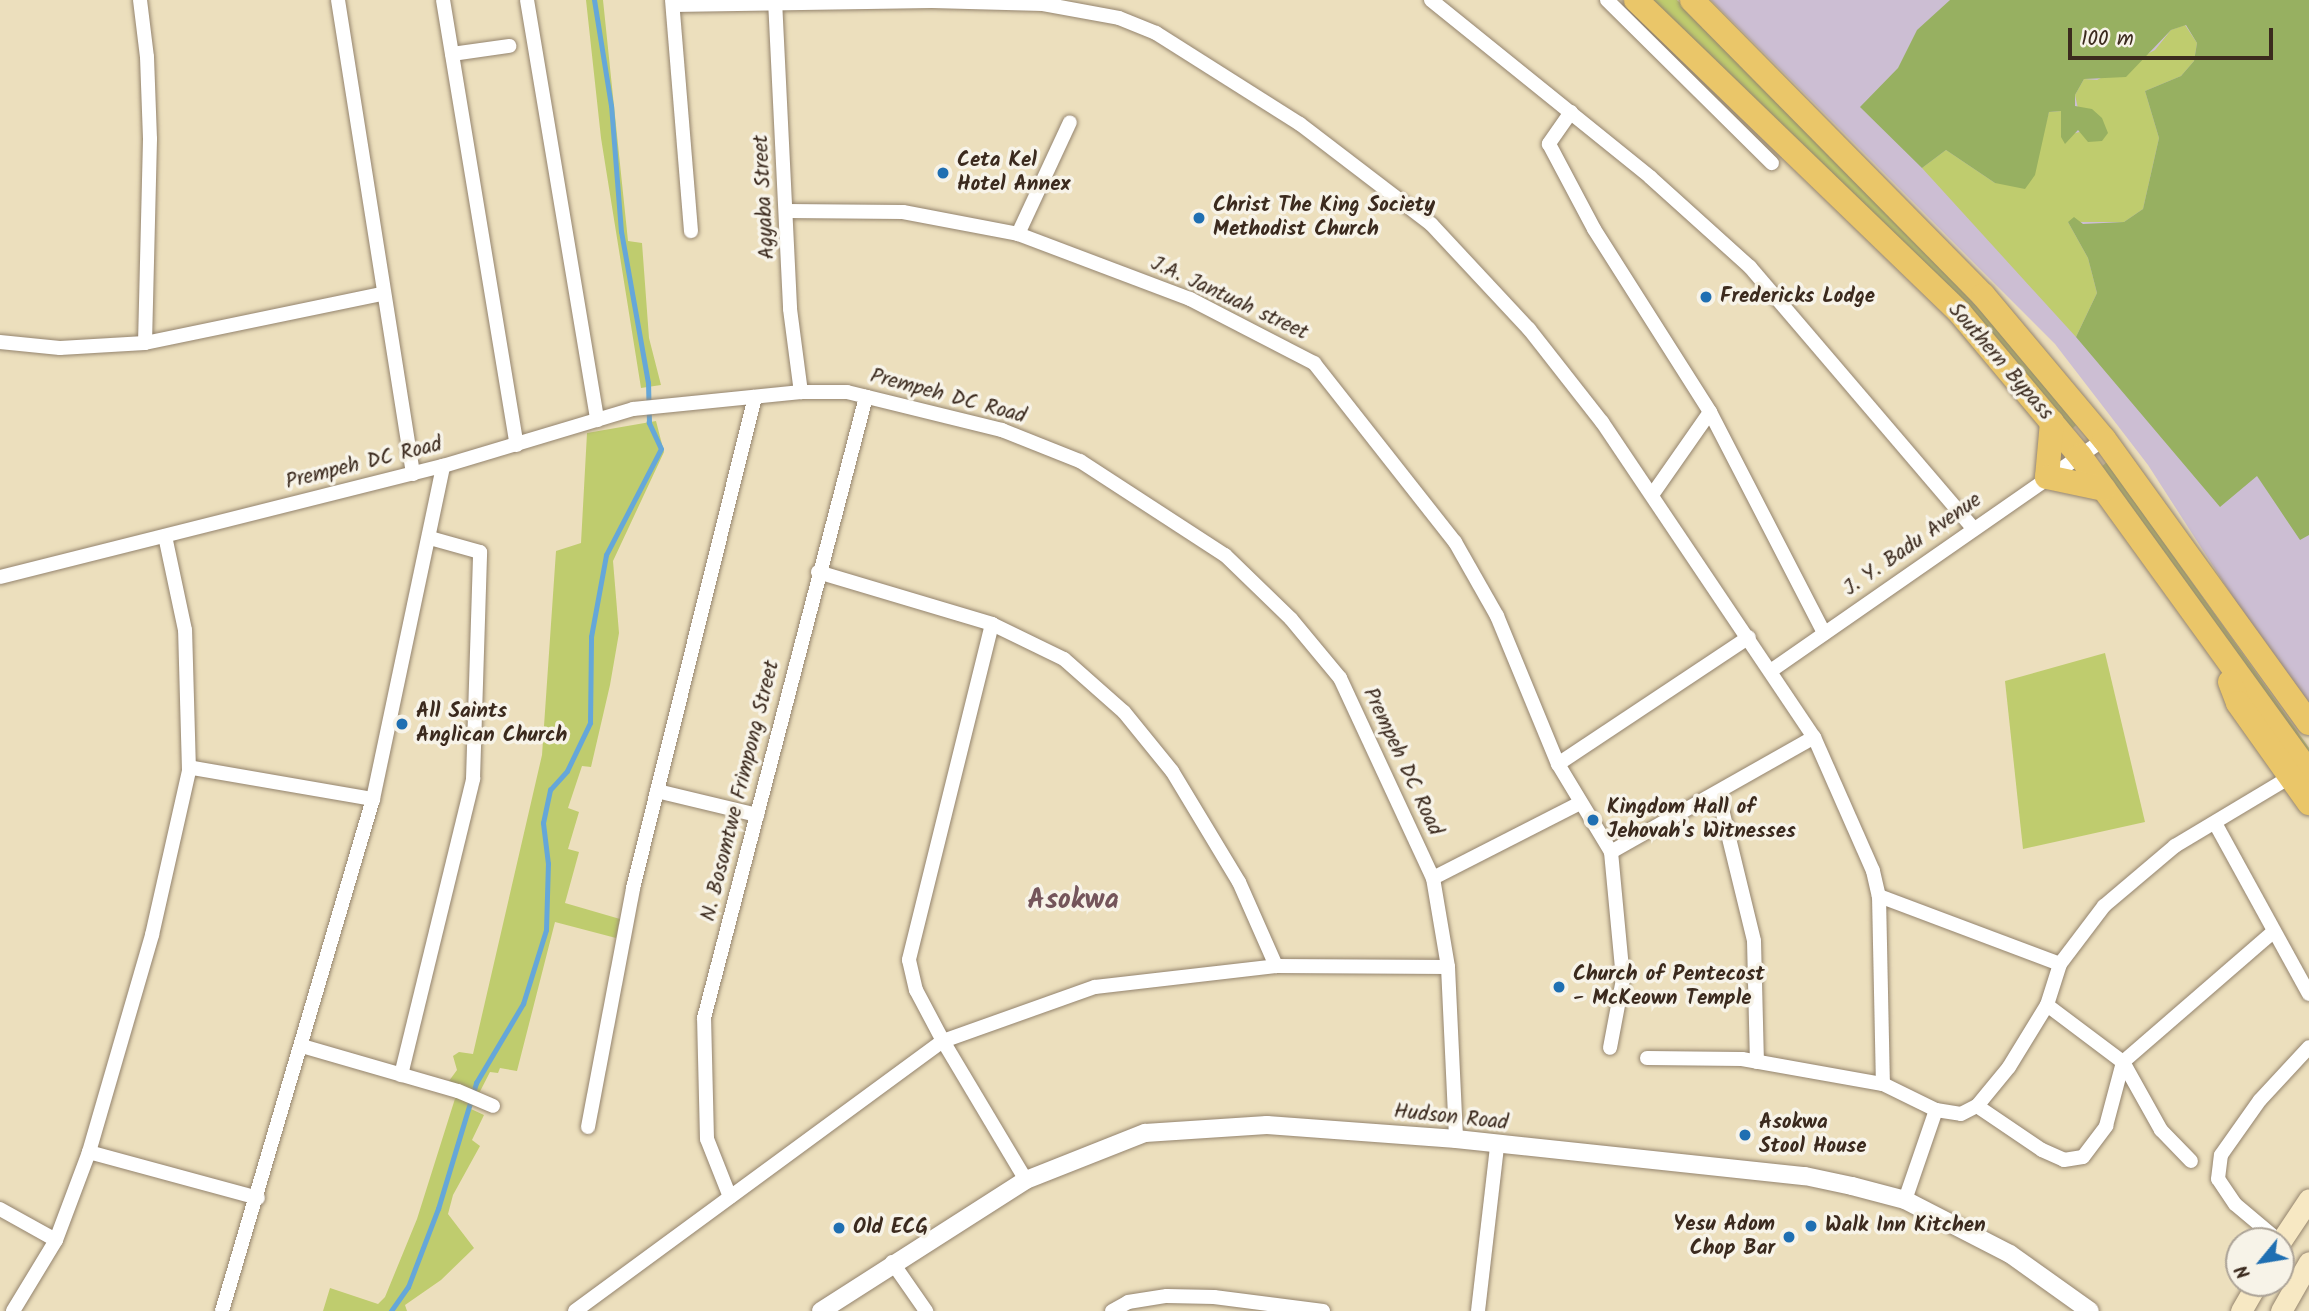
<!DOCTYPE html>
<style>
body{margin:0}
#map{position:relative;width:2309px;height:1311px;overflow:hidden;background:#ecdfbd;font-family:Kalam,sans-serif}
div>[style]{position:absolute}
[style*='--x']{left:calc(var(--x)*1px);top:calc(var(--y)*1px);width:calc(var(--w)*1px);rotate:calc(var(--a)*1deg)}
.industrial>*{inset:0;background:#ccbed3}
.green>*{inset:0;background:#bfcc6e}
.forest>*{inset:0;background:#97b061}
.stream>*{height:4.5px;margin:-2.25px;padding:0 2.25px;transform-origin:2.25px;border-radius:2.25px;background:#65a7d9}
.roads{filter:drop-shadow(0 0 2px #94846e) drop-shadow(0 0 2px #94846e)}
.minor>*{height:14px;margin:-7px;padding:0 7px;transform-origin:7px;border-radius:7px;background:#fff}
.tertiary>*{height:18px;margin:-9px;padding:0 9px;transform-origin:9px;border-radius:9px;background:#fff}
.secondary>*{height:21px;margin:-10.5px;padding:0 10.5px;transform-origin:10.5px;border-radius:10.5px;background:#f7e8c3}
.trunk>*{height:24px;margin:-12px;padding:0 12px;transform-origin:12px;border-radius:12px;background:#eac669}
.dots>*{width:19px;height:19px;translate:-50% -50%;box-sizing:border-box;border:4px solid #f7f3e8;border-radius:50%}
span{translate:-50% -50%;white-space:nowrap;text-align:center;line-height:1.15;-webkit-text-stroke:7px #f7f3e8;paint-order:stroke}
.poi-label{font-size:21px;color:#3b2a1e;font-weight:700}
.left{translate:0 -50%;text-align:left}
.right{translate:-100% -50%;text-align:right}
.street-label{font-size:21px;color:#3b2a1e}
.district-label{font-size:28px;color:#74555b;font-weight:700}
.north{position:absolute;left:2225px;top:1227px;width:70px;height:70px;box-sizing:border-box;background:#f7f3e8;border:2px solid #aca397;border-radius:50%;rotate:240deg;font-size:19px;font-weight:700;line-height:28px;text-align:center;color:#3b2a1e}
.north::after{content:'';display:block;margin:auto;width:24px;height:32px;background:#1f6fb2;clip-path:polygon(50% 0,100% 100%,50% 72%,0 100%)}
.scale{position:absolute;left:2068px;top:28px;width:205px;height:32px;box-sizing:border-box;border:4px solid #3b2a1e;border-top:0;padding-left:9px;font-size:21px;line-height:24px;white-space:nowrap;color:#3b2a1e;-webkit-text-stroke:5px #f7f3e8;paint-order:stroke}
</style>
<div id="map">
<div class="industrial">
<div style="clip-path:polygon(1711px 0,2309px 0,2309px 715px,2148px 465px,2055px 344px)"></div>
</div>
<div class="green">
<div style="clip-path:polygon(586px 0,603px 0,628px 241px,642px 243px,649px 338px,661px 385px,641px 388px,601px 138px)"></div>
<div style="clip-path:polygon(1643px 0,1677px 0,1712px 33px,1889px 212px,2012px 345px,2076px 425px,2069px 432px)"></div>
<div style="clip-path:polygon(2185px 25px,2197px 43px,2194px 61px,2181px 76px,2145px 91px,2159px 138px,2143px 209px,2124px 222px,2068px 222px,2088px 258px,2097px 293px,2076px 337px,1922px 168px,1946px 150px,1995px 183px,2044px 130px,2049px 112px,2061px 111px,2061px 137px,2083px 131px,2075px 95px,2084px 79px,2097px 80px,2155px 50px,2171px 30px)"></div>
<div style="clip-path:polygon(656px 421px,664px 452px,613px 561px,619px 633px,610px 685px,591px 767px,582px 766px,568px 808px,579px 812px,568px 849px,579px 852px,565px 903px,620px 919px,616px 938px,555px 922px,517px 1071px,500px 1068px,498px 1073px,490px 1072px,471px 1109px,484px 1115px,472px 1140px,480px 1146px,453px 1195px,448px 1214px,474px 1248px,441px 1280px,405px 1305px,407px 1311px,323px 1311px,330px 1288px,378px 1304px,385px 1297px,417px 1219px,459px 1086px,449px 1081px,457px 1070px,453px 1056px,459px 1052px,473px 1054px,542px 755px,556px 551px,581px 543px,587px 433px)"></div>
<div style="clip-path:polygon(2107px 462px,2309px 748px,2309px 753px,2100px 468px)"></div>
<div style="clip-path:polygon(2105px 653px,2145px 822px,2023px 849px,2005px 681px)"></div>
</div>
<div class="forest">
<div style="clip-path:polygon(1950px 0,2309px 0,2309px 535px,2300px 540px,2257px 476px,2220px 507px,2076px 337px,2097px 293px,2088px 258px,2068px 222px,2074px 217px,2083px 224px,2124px 222px,2143px 209px,2159px 138px,2145px 91px,2181px 76px,2194px 61px,2197px 43px,2186px 25px,2171px 30px,2126px 77px,2084px 79px,2075px 95px,2075px 106px,2092px 109px,2102px 118px,2108px 133px,2102px 141px,2088px 142px,2078px 130px,2065px 144px,2061px 137px,2061px 111px,2049px 112px,2035px 175px,2025px 189px,1995px 183px,1946px 150px,1922px 168px,1860px 107px,1898px 68px,1917px 30px)"></div>
</div>
<div class="stream">
<div style="--x:391;--y:1311;--w:29;--a:-55"></div>
<div style="--x:408;--y:1287;--w:84;--a:-69"></div>
<div style="--x:438;--y:1209;--w:132;--a:-73.2"></div>
<div style="--x:476;--y:1083;--w:92;--a:-59.3"></div>
<div style="--x:523;--y:1004;--w:77;--a:-72.7"></div>
<div style="--x:546;--y:930;--w:66;--a:-88.3"></div>
<div style="--x:548;--y:864;--w:41;--a:-97"></div>
<div style="--x:543;--y:823;--w:34;--a:-78"></div>
<div style="--x:550;--y:790;--w:25;--a:-48"></div>
<div style="--x:567;--y:771;--w:53;--a:-64.4"></div>
<div style="--x:590;--y:723;--w:86;--a:-89.3"></div>
<div style="--x:591;--y:637;--w:83;--a:-79.6"></div>
<div style="--x:606;--y:555;--w:119;--a:-62.6"></div>
<div style="--x:661;--y:449;--w:29;--a:-115"></div>
<div style="--x:649;--y:423;--w:40;--a:-91.4"></div>
<div style="--x:648;--y:383;--w:153;--a:-100.1"></div>
<div style="--x:621;--y:232;--w:126;--a:-94.5"></div>
<div style="--x:611;--y:106;--w:107;--a:-99.1"></div>
</div>
<div class="roads">
<div class="minor">
<div style="--x:140;--y:0;--w:57;--a:83"></div>
<div style="--x:147;--y:57;--w:82;--a:87.9"></div>
<div style="--x:150;--y:139;--w:204;--a:91.4"></div>
<div style="--x:338;--y:0;--w:480;--a:81"></div>
<div style="--x:443;--y:0;--w:451;--a:80.6"></div>
<div style="--x:527;--y:0;--w:426;--a:80.5"></div>
<div style="--x:672;--y:0;--w:232;--a:85.3"></div>
<div style="--x:775;--y:0;--w:309;--a:87.2"></div>
<div style="--x:790;--y:309;--w:84;--a:82.5"></div>
<div style="--x:1431;--y:0;--w:282;--a:38.9"></div>
<div style="--x:1650;--y:177;--w:135;--a:42"></div>
<div style="--x:1750;--y:267;--w:343;--a:49.5"></div>
<div style="--x:1607;--y:0;--w:232;--a:44.7"></div>
<div style="--x:673;--y:5;--w:259;--a:-0.9"></div>
<div style="--x:932;--y:1;--w:111;--a:1.5"></div>
<div style="--x:1043;--y:4;--w:77;--a:10.4"></div>
<div style="--x:1119;--y:18;--w:40;--a:22"></div>
<div style="--x:1156;--y:33;--w:170;--a:32.3"></div>
<div style="--x:1300;--y:124;--w:165;--a:37.4"></div>
<div style="--x:1431;--y:224;--w:144;--a:47"></div>
<div style="--x:1529;--y:329;--w:118;--a:51.9"></div>
<div style="--x:1602;--y:422;--w:380;--a:56.1"></div>
<div style="--x:1814;--y:737;--w:146;--a:66.2"></div>
<div style="--x:1873;--y:871;--w:26;--a:77"></div>
<div style="--x:1879;--y:896;--w:188;--a:88.8"></div>
<div style="--x:452;--y:54;--w:58;--a:-8"></div>
<div style="--x:1571;--y:112;--w:39;--a:125"></div>
<div style="--x:1549;--y:144;--w:96;--a:62.1"></div>
<div style="--x:1594;--y:229;--w:217;--a:57.6"></div>
<div style="--x:1710;--y:412;--w:101;--a:124.9"></div>
<div style="--x:787;--y:211;--w:116;--a:0.5"></div>
<div style="--x:903;--y:212;--w:117;--a:10.8"></div>
<div style="--x:1018;--y:234;--w:184;--a:20.7"></div>
<div style="--x:1190;--y:299;--w:140;--a:27.3"></div>
<div style="--x:1314;--y:363;--w:228;--a:51.8"></div>
<div style="--x:1455;--y:542;--w:85;--a:60.4"></div>
<div style="--x:1497;--y:616;--w:160;--a:67.6"></div>
<div style="--x:1558;--y:764;--w:103;--a:58.9"></div>
<div style="--x:1611;--y:852;--w:128;--a:84.6"></div>
<div style="--x:1623;--y:979;--w:70;--a:100.7"></div>
<div style="--x:1018;--y:234;--w:123;--a:-65.1"></div>
<div style="--x:0;--y:342;--w:60;--a:5.7"></div>
<div style="--x:60;--y:348;--w:85;--a:-3.4"></div>
<div style="--x:145;--y:343;--w:242;--a:-11.7"></div>
<div style="--x:1710;--y:412;--w:249;--a:62.7"></div>
<div style="--x:818;--y:572;--w:182;--a:16.6"></div>
<div style="--x:992;--y:624;--w:80;--a:25.9"></div>
<div style="--x:1064;--y:659;--w:80;--a:41.5"></div>
<div style="--x:1124;--y:712;--w:76;--a:50.9"></div>
<div style="--x:1172;--y:771;--w:130;--a:58.9"></div>
<div style="--x:1239;--y:882;--w:92;--a:66.2"></div>
<div style="--x:0;--y:577;--w:457;--a:-14.1"></div>
<div style="--x:443;--y:466;--w:198;--a:-16.7"></div>
<div style="--x:633;--y:409;--w:169;--a:-5.8"></div>
<div style="--x:801;--y:392;--w:46;--a:0"></div>
<div style="--x:847;--y:392;--w:160;--a:13.8"></div>
<div style="--x:1002;--y:430;--w:84;--a:21.7"></div>
<div style="--x:1080;--y:461;--w:173;--a:33"></div>
<div style="--x:1225;--y:555;--w:92;--a:44.1"></div>
<div style="--x:1291;--y:619;--w:77;--a:50.3"></div>
<div style="--x:1340;--y:678;--w:221;--a:65.1"></div>
<div style="--x:1433;--y:878;--w:90;--a:80.4"></div>
<div style="--x:1448;--y:967;--w:172;--a:87.3"></div>
<div style="--x:992;--y:624;--w:346;--a:103.9"></div>
<div style="--x:909;--y:960;--w:31;--a:77"></div>
<div style="--x:916;--y:990;--w:58;--a:62.1"></div>
<div style="--x:943;--y:1041;--w:162;--a:59.2"></div>
<div style="--x:1772;--y:670;--w:404;--a:-34.8"></div>
<div style="--x:1558;--y:764;--w:229;--a:-33.6"></div>
<div style="--x:189;--y:771;--w:5;--a:-37"></div>
<div style="--x:193;--y:768;--w:183;--a:9.8"></div>
<div style="--x:657;--y:791;--w:103;--a:13.5"></div>
<div style="--x:1718;--y:793;--w:152;--a:76.3"></div>
<div style="--x:1754;--y:941;--w:121;--a:88.6"></div>
<div style="--x:2215;--y:823;--w:195;--a:61.2"></div>
<div style="--x:1611;--y:852;--w:233;--a:-29.5"></div>
<div style="--x:1433;--y:878;--w:163;--a:-27"></div>
<div style="--x:1879;--y:896;--w:193;--a:20.6"></div>
<div style="--x:2047;--y:1005;--w:95;--a:36.9"></div>
<div style="--x:2123;--y:1062;--w:78;--a:60.8"></div>
<div style="--x:2161;--y:1130;--w:43;--a:45.9"></div>
<div style="--x:302;--y:1046;--w:162;--a:16.1"></div>
<div style="--x:458;--y:1091;--w:38;--a:23"></div>
<div style="--x:1647;--y:1058;--w:95;--a:0.6"></div>
<div style="--x:1742;--y:1059;--w:143;--a:10.1"></div>
<div style="--x:1883;--y:1084;--w:59;--a:26.1"></div>
<div style="--x:1936;--y:1110;--w:25;--a:9"></div>
<div style="--x:1961;--y:1114;--w:18;--a:-27"></div>
<div style="--x:1977;--y:1106;--w:50;--a:-50.6"></div>
<div style="--x:2009;--y:1067;--w:73;--a:-58.5"></div>
<div style="--x:2047;--y:1005;--w:43;--a:-72.4"></div>
<div style="--x:2060;--y:964;--w:73;--a:-52.8"></div>
<div style="--x:2104;--y:906;--w:93;--a:-40.2"></div>
<div style="--x:2175;--y:846;--w:134;--a:-31"></div>
<div style="--x:401;--y:1075;--w:305;--a:-76.3"></div>
<div style="--x:473;--y:779;--w:227;--a:-88.2"></div>
<div style="--x:480;--y:552;--w:52;--a:-164.4"></div>
<div style="--x:1977;--y:1106;--w:78;--a:34.1"></div>
<div style="--x:2042;--y:1150;--w:24;--a:24"></div>
<div style="--x:2064;--y:1160;--w:19;--a:-9"></div>
<div style="--x:2083;--y:1157;--w:39;--a:-53"></div>
<div style="--x:2106;--y:1126;--w:66;--a:-75.1"></div>
<div style="--x:2123;--y:1062;--w:198;--a:-40.9"></div>
<div style="--x:588;--y:1127;--w:243;--a:-79.3"></div>
<div style="--x:633;--y:888;--w:506;--a:-76.05"></div>
<div style="--x:89;--y:1152;--w:175;--a:15.2"></div>
<div style="--x:730;--y:1197;--w:62;--a:-111.6"></div>
<div style="--x:707;--y:1139;--w:121;--a:-91.4"></div>
<div style="--x:704;--y:1018;--w:642;--a:-75.38"></div>
<div style="--x:1905;--y:1200;--w:95;--a:-71"></div>
<div style="--x:0;--y:1209;--w:64;--a:29"></div>
<div style="--x:2279;--y:1241;--w:57;--a:-139.9"></div>
<div style="--x:2235;--y:1204;--w:30;--a:-124"></div>
<div style="--x:2218;--y:1179;--w:24;--a:-83"></div>
<div style="--x:2221;--y:1155;--w:67;--a:-54.7"></div>
<div style="--x:2260;--y:1100;--w:72;--a:-47.2"></div>
<div style="--x:892;--y:1262;--w:60;--a:55.2"></div>
<div style="--x:13;--y:1311;--w:83;--a:-58.8"></div>
<div style="--x:56;--y:1240;--w:94;--a:-69.4"></div>
<div style="--x:89;--y:1152;--w:226;--a:-73.8"></div>
<div style="--x:152;--y:935;--w:168;--a:-77.3"></div>
<div style="--x:189;--y:771;--w:141;--a:-91.6"></div>
<div style="--x:185;--y:630;--w:96;--a:-102"></div>
<div style="--x:222;--y:1311;--w:534;--a:-73.57"></div>
<div style="--x:373;--y:799;--w:340;--a:-78.1"></div>
<div style="--x:575;--y:1311;--w:456;--a:-36.3"></div>
<div style="--x:943;--y:1041;--w:161;--a:-19.6"></div>
<div style="--x:1095;--y:987;--w:182;--a:-6.6"></div>
<div style="--x:1276;--y:966;--w:172;--a:0.3"></div>
<div style="--x:1112;--y:1311;--w:18;--a:-29"></div>
<div style="--x:1128;--y:1302;--w:39;--a:-9"></div>
<div style="--x:1167;--y:1296;--w:47;--a:1.2"></div>
<div style="--x:1214;--y:1297;--w:110;--a:7.3"></div>
<div style="--x:1478;--y:1311;--w:166;--a:-83.4"></div>
</div>
<div class="tertiary">
<div style="--x:821;--y:1311;--w:243;--a:-32.6"></div>
<div style="--x:1026;--y:1180;--w:128;--a:-21.6"></div>
<div style="--x:1145;--y:1133;--w:122;--a:-3.8"></div>
<div style="--x:1267;--y:1125;--w:190;--a:4.2"></div>
<div style="--x:1456;--y:1139;--w:351;--a:6.1"></div>
<div style="--x:1805;--y:1176;--w:48;--a:12"></div>
<div style="--x:1852;--y:1186;--w:55;--a:14.8"></div>
<div style="--x:1905;--y:1200;--w:118;--a:27.2"></div>
<div style="--x:2010;--y:1254;--w:98;--a:35.5"></div>
</div>
<div class="secondary">
<div style="--x:2281;--y:1241;--w:50;--a:-56.3"></div>
<div style="--x:2241;--y:1311;--w:32;--a:-60"></div>
<div style="--x:2281;--y:1311;--w:56;--a:-60.3"></div>
</div>
<div class="trunk">
<div style="--x:1636;--y:0;--w:450;--a:44"></div>
<div style="--x:1960;--y:313;--w:187;--a:50"></div>
<div style="--x:2080;--y:456;--w:390;--a:54.1"></div>
<div style="--x:1692;--y:0;--w:414;--a:45.4"></div>
<div style="--x:1983;--y:295;--w:188;--a:50"></div>
<div style="--x:2104;--y:439;--w:350;--a:54.2"></div>
<div style="--x:2052;--y:422;--w:55;--a:95.2"></div>
<div style="--x:2047;--y:477;--w:58;--a:11.9"></div>
<div style="--x:2230;--y:682;--w:22;--a:69"></div>
<div style="--x:2238;--y:703;--w:123;--a:54.6"></div>
</div>
</div>
<div class="dots">
<div style="left:943px;top:173px;background:#1f6fb2"></div>
<div style="left:1199px;top:218px;background:#1f6fb2"></div>
<div style="left:1706px;top:297px;background:#1f6fb2"></div>
<div style="left:402px;top:724px;background:#1f6fb2"></div>
<div style="left:1593px;top:820px;background:#1f6fb2"></div>
<div style="left:1559px;top:987px;background:#1f6fb2"></div>
<div style="left:1745px;top:1135px;background:#1f6fb2"></div>
<div style="left:1811px;top:1226px;background:#1f6fb2"></div>
<div style="left:839px;top:1228px;background:#1f6fb2"></div>
<div style="left:1789px;top:1237px;background:#1f6fb2"></div>
</div>
<div class="poi-label">
<span class="left" style="left:957px;top:173px">Ceta Kel<br>Hotel Annex</span>
<span class="left" style="left:1213px;top:218px">Christ The King Society<br>Methodist Church</span>
<span class="left" style="left:1720px;top:297px">Fredericks Lodge</span>
<span class="left" style="left:416px;top:724px">All Saints<br>Anglican Church</span>
<span class="left" style="left:1607px;top:820px">Kingdom Hall of<br>Jehovah's Witnesses</span>
<span class="left" style="left:1573px;top:987px">Church of Pentecost<br>- McKeown Temple</span>
<span class="left" style="left:1759px;top:1135px">Asokwa<br>Stool House</span>
<span class="right" style="left:1775px;top:1237px">Yesu Adom<br>Chop Bar</span>
<span class="left" style="left:1825px;top:1226px">Walk Inn Kitchen</span>
<span class="left" style="left:853px;top:1228px">Old ECG</span>
</div>
<div class="street-label">
<span style="left:765px;top:197px;rotate:-93deg">Agyaba Street</span>
<span style="left:1229px;top:299px;rotate:25deg">J.A. Jantuah street</span>
<span style="left:2000px;top:362px;rotate:49deg">Southern Bypass</span>
<span style="left:948px;top:397px;rotate:15deg">Prempeh DC Road</span>
<span style="left:364px;top:464px;rotate:-14deg">Prempeh DC Road</span>
<span style="left:1913px;top:545px;rotate:-35deg">J. Y. Badu Avenue</span>
<span style="left:1402px;top:762px;rotate:65deg">Prempeh DC Road</span>
<span style="left:741px;top:791px;rotate:-76deg">N. Bosomtwe Frimpong Street</span>
<span style="left:1451px;top:1118px;rotate:6deg">Hudson Road</span>
</div>
<div class="district-label">
<span style="left:1073px;top:901px">Asokwa</span>
</div>
<div class="north">N</div>
<div class="scale">100 m</div>
</div>
